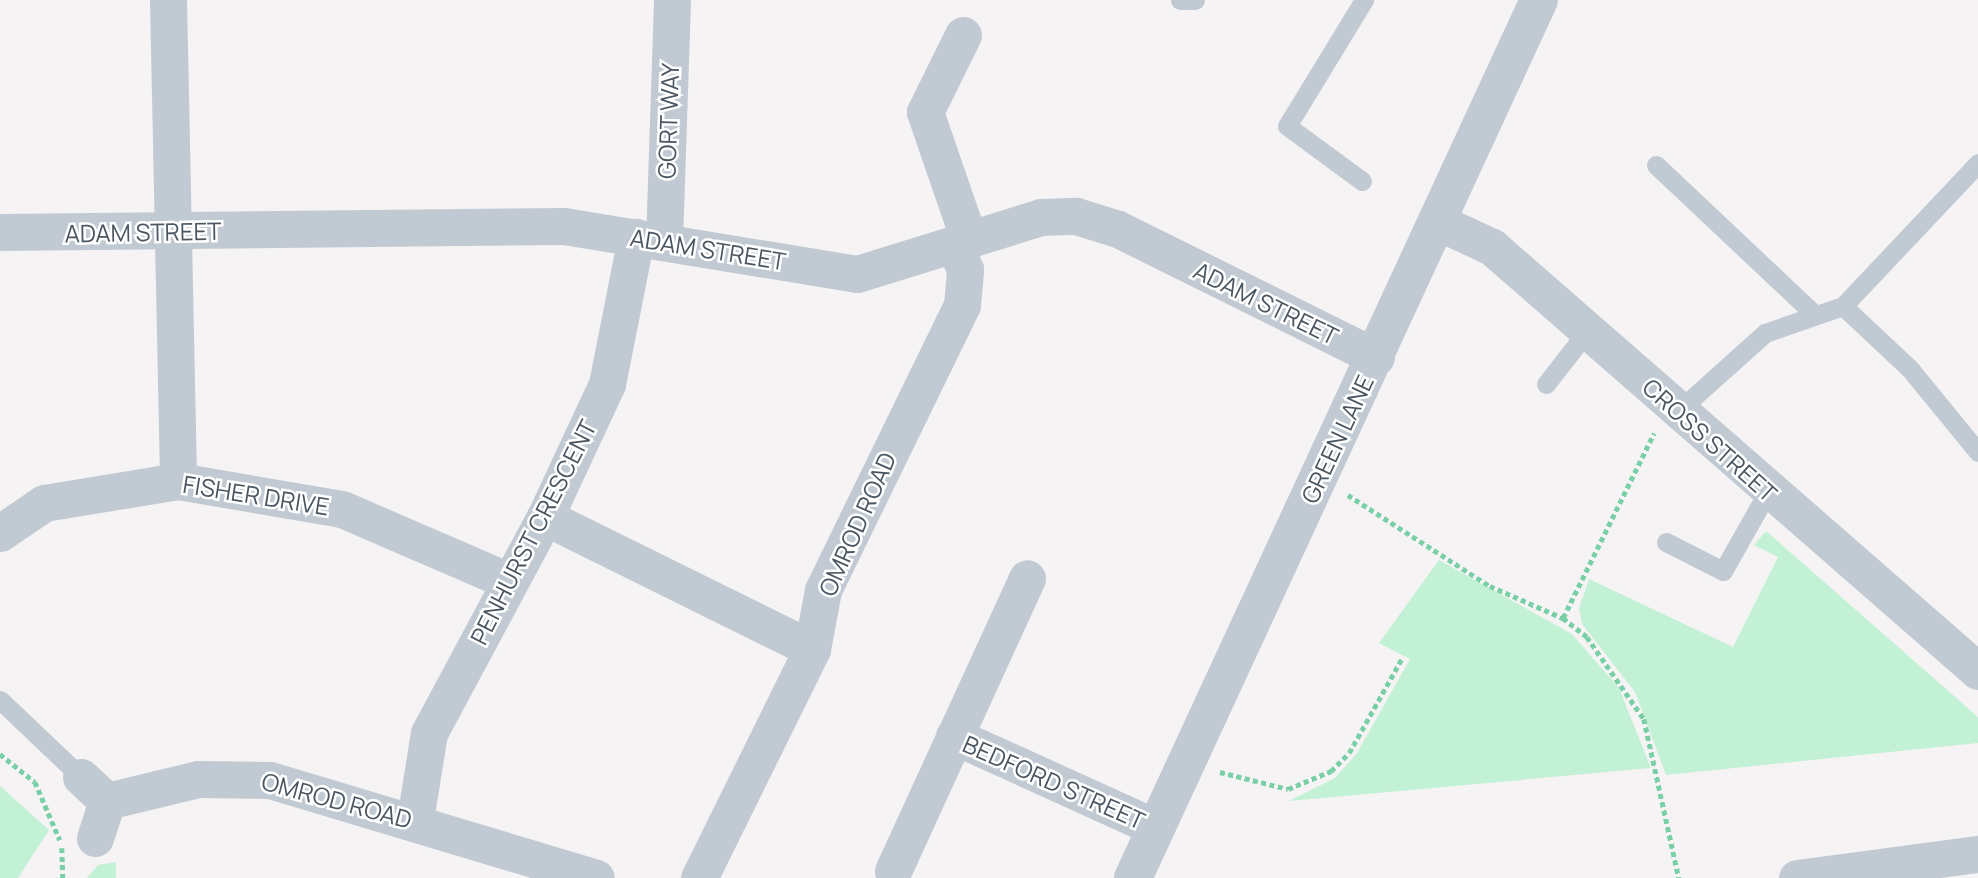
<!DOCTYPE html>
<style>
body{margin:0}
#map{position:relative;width:1978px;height:878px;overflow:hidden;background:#f5f3f3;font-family:Manrope,sans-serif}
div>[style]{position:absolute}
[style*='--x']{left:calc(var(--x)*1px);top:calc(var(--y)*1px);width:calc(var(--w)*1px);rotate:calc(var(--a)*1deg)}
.green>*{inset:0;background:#c3f1d5}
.path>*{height:4.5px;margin-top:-2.25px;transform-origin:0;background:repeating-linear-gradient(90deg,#7ad0a6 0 5px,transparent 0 8.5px)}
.service>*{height:19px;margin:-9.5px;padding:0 9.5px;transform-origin:9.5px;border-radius:9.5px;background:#c1cad2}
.minor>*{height:37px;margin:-18.5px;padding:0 18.5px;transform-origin:18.5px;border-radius:18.5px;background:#c1cad2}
.tertiary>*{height:38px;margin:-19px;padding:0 19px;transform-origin:19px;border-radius:19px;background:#c1cad2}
span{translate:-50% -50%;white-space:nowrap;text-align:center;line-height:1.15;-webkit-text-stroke:5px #fff;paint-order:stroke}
.street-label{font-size:24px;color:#4a5661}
</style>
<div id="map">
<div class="green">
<div style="clip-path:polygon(1766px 531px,1978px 717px,1978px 743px,1666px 775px,1635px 692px,1582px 624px,1579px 608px,1589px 579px,1733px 647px,1778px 557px,1754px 545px)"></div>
<div style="clip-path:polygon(1439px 560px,1572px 634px,1619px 688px,1651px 768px,1289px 801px,1335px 778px,1357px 753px,1410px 659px,1379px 643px)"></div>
<div style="clip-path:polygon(0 786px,49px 830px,18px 878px,0 878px)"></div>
<div style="clip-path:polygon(116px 862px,116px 878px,87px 878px,98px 865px)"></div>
</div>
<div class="path">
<div style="--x:1348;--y:495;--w:169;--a:32.7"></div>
<div style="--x:1490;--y:586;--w:80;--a:23.7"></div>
<div style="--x:1563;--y:618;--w:31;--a:38"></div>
<div style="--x:1587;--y:637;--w:100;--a:55.2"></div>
<div style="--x:1644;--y:719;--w:163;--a:77.6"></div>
<div style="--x:1563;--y:618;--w:206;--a:-63.8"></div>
<div style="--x:0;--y:754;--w:45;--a:38.7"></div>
<div style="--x:35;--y:782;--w:63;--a:66.7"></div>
<div style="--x:1220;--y:772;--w:70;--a:14"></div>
<div style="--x:1288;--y:789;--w:47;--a:-22.7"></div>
<div style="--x:1331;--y:771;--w:25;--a:-45"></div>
<div style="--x:1349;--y:753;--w:109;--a:-60.8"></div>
<div style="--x:62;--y:848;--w:30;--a:88"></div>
</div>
<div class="service">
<div style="--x:1180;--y:0;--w:15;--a:0"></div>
<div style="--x:1656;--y:165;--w:219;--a:43.3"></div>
<div style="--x:1362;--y:181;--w:93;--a:-143.7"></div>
<div style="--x:1287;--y:126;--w:148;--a:-58.6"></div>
<div style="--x:1843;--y:306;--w:92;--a:43.2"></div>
<div style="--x:1910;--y:369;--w:107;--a:50.7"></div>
<div style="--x:1546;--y:384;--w:68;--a:-52.1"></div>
<div style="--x:1678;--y:411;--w:117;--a:-41.9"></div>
<div style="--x:1765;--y:333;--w:83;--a:-19.1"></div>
<div style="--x:1843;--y:306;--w:197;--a:-46.6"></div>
<div style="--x:1666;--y:542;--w:64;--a:27"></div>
<div style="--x:1723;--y:571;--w:90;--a:-60.6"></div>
<div style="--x:0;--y:700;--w:112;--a:43.5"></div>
</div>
<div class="minor">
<div style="--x:168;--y:0;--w:481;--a:88.8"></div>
<div style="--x:963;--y:35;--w:86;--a:116.3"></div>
<div style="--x:925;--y:112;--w:135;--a:71"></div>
<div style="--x:1436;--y:221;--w:62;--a:24.9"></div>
<div style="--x:1492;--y:247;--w:645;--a:41.1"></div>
<div style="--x:0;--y:232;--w:564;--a:-0.61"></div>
<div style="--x:564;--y:226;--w:297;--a:9.3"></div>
<div style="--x:857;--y:274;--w:193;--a:-17.2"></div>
<div style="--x:1041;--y:217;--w:35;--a:-2"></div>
<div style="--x:1076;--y:216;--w:44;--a:17.2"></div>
<div style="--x:1118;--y:229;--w:288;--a:26.4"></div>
<div style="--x:664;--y:242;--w:242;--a:-88.1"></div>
<div style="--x:545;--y:517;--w:298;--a:26.3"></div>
<div style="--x:0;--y:533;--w:53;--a:-34.3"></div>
<div style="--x:44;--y:503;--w:136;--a:-9.3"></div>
<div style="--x:178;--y:481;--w:166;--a:9.7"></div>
<div style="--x:342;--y:509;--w:181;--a:23.4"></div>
<div style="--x:954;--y:736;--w:221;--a:24.4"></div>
<div style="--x:81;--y:777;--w:35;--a:43"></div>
<div style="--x:107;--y:801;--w:94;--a:-13.6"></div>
<div style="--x:198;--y:779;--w:72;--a:0.8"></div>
<div style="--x:270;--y:780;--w:340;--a:16.7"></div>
<div style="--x:415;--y:820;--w:88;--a:-80.9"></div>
<div style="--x:429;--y:733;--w:245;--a:-61.8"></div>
<div style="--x:545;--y:517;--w:147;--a:-65"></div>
<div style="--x:607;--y:384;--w:150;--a:-78.8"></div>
<div style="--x:95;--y:838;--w:39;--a:-72"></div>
<div style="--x:893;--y:871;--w:322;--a:-65.4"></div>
<div style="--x:699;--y:878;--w:255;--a:-63.7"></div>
<div style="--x:812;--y:649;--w:60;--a:-79.4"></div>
<div style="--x:823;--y:590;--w:317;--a:-64"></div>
<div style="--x:962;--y:305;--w:36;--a:-85"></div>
<div style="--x:965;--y:269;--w:26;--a:-115"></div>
<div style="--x:1797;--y:878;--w:183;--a:-7.6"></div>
</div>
<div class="tertiary">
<div style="--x:1133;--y:878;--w:967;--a:-65.18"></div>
</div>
<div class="street-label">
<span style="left:668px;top:121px;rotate:-88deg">GORT WAY</span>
<span style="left:143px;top:232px;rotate:-1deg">ADAM STREET</span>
<span style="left:708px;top:249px;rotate:9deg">ADAM STREET</span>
<span style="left:1266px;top:303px;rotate:26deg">ADAM STREET</span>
<span style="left:1337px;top:439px;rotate:-65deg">GREEN LANE</span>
<span style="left:1710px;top:440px;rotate:42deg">CROSS STREET</span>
<span style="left:256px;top:495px;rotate:9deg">FISHER DRIVE</span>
<span style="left:857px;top:524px;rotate:-66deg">OMROD ROAD</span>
<span style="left:533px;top:532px;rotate:-63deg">PENHURST CRESCENT</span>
<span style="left:1054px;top:782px;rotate:24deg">BEDFORD STREET</span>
<span style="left:337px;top:800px;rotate:15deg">OMROD ROAD</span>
</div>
</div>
